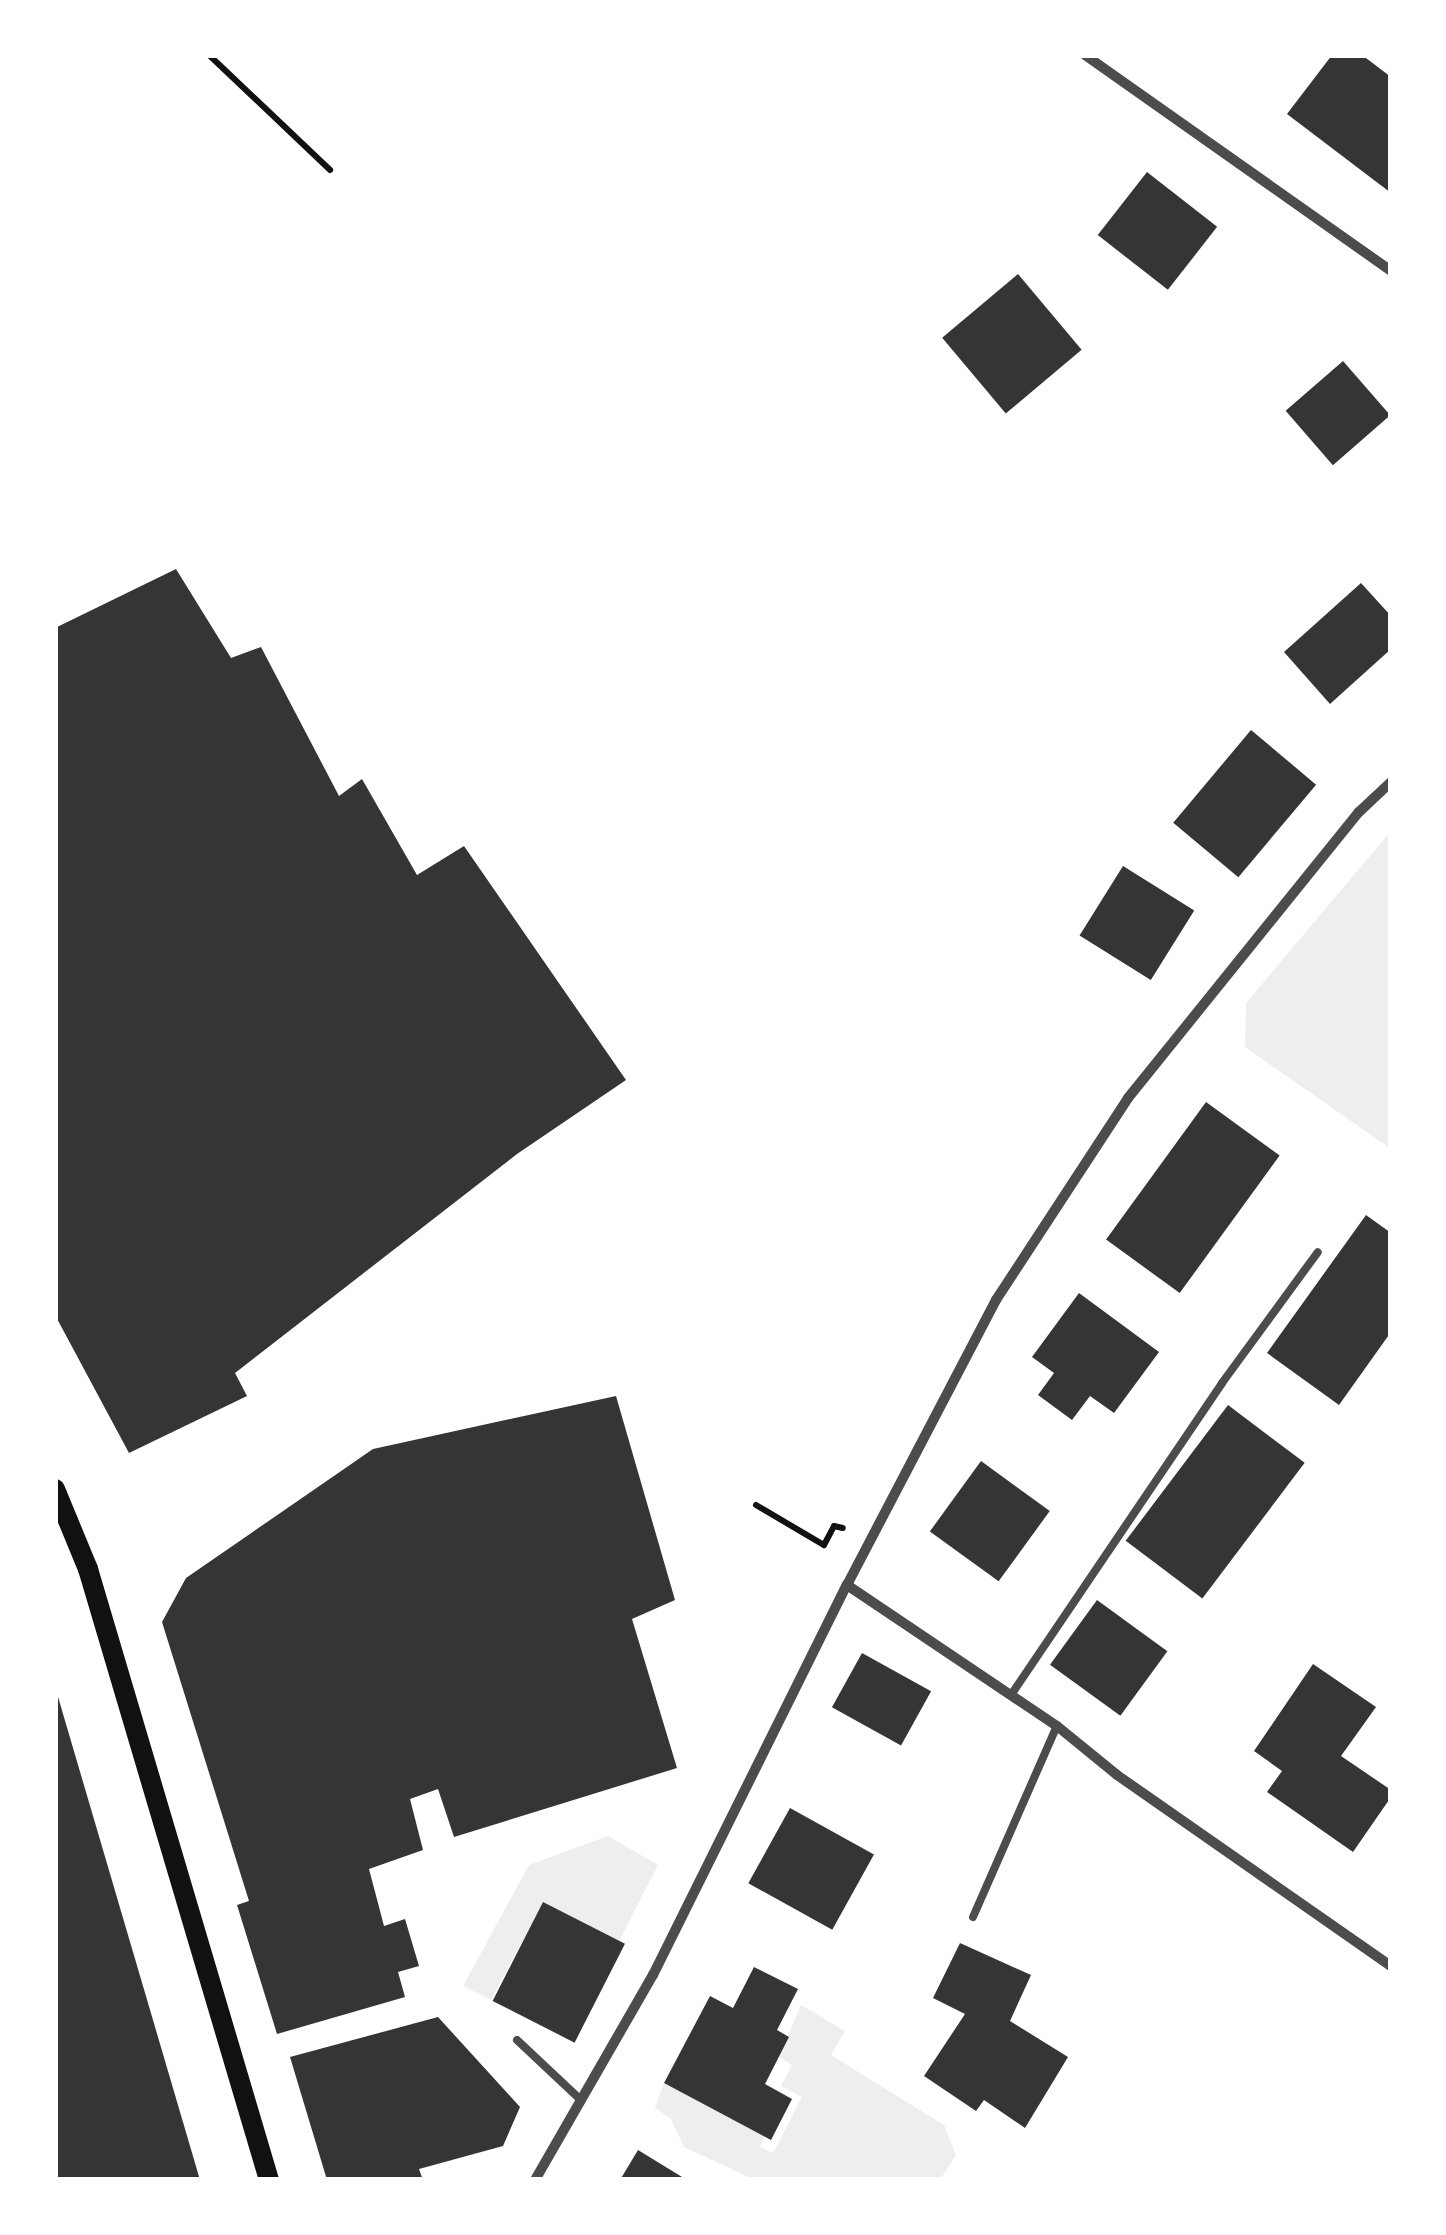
<!DOCTYPE html>
<style>
body{margin:0}
#map{position:relative;width:1446px;height:2235px;overflow:hidden;background:#fff;font-family:Ubuntu,sans-serif}
div>[style]{position:absolute}
[style*='--x']{left:calc(var(--x)*1px);top:calc(var(--y)*1px);width:calc(var(--w)*1px);rotate:calc(var(--a)*1deg)}
.green>*{inset:0;background:#eee}
.building>*{inset:0;background:#353535;transform-origin:0 0}
.path>*{height:6px;margin:-3px;padding:0 3px;transform-origin:3px;border-radius:3px;background:#111}
.service>*{height:8px;margin:-4px;padding:0 4px;transform-origin:4px;border-radius:4px;background:#4c4c4c}
.minor>*{height:10px;margin:-5px;padding:0 5px;transform-origin:5px;border-radius:5px;background:#4c4c4c}
.secondary>*{height:20px;margin:-10px;padding:0 10px;transform-origin:10px;border-radius:10px;background:#111}
span{translate:-50% -50%;white-space:nowrap;text-align:center;line-height:1.15;-webkit-text-stroke:9px #fff;paint-order:stroke}
.frame{position:absolute;inset:0;border:58px solid #fff;pointer-events:none}
</style>
<div id="map">
<div class="green">
<div style="clip-path:polygon(1391px 831px,1391px 1149px,1245px 1047px,1246px 1003px)"></div>
<div style="clip-path:polygon(608px 1836px,658px 1865px,619px 1941px,543px 1902px,491px 2000px,463px 1986px,529px 1865px)"></div>
<div style="clip-path:polygon(801px 2005px,845px 2031px,831px 2055px,944px 2125px,956px 2155px,940px 2180px,755px 2180px,684px 2147px,671px 2119px,655px 2108px,664px 2083px,765px 2136px,760px 2147px,773px 2153px,802px 2097px,781px 2086px,792px 2065px,779px 2057px)"></div>
</div>
<div class="building">
<div style="clip-path:polygon(1332px 55px,1362px 55px,1391px 77px,1391px 193px,1287px 114px)"></div>
<div style="left:1147px;top:172px;width:89px;height:80px;rotate:38deg"></div>
<div style="left:1018px;top:274px;width:99px;height:99px;rotate:50deg"></div>
<div style="left:1343px;top:361px;width:72px;height:76px;rotate:49deg"></div>
<div style="clip-path:polygon(176px 569px,231px 658px,261px 647px,339px 796px,362px 779px,417px 875px,464px 846px,626px 1080px,517px 1154px,235px 1373px,247px 1396px,129px 1453px,55px 1315px,55px 628px)"></div>
<div style="clip-path:polygon(1361px 583px,1391px 616px,1391px 649px,1330px 704px,1284px 652px)"></div>
<div style="left:1251px;top:730px;width:85px;height:121px;rotate:40deg"></div>
<div style="left:1123px;top:866px;width:84px;height:82px;rotate:32deg"></div>
<div style="left:1206px;top:1102px;width:91px;height:170px;rotate:36deg"></div>
<div style="clip-path:polygon(1366px 1215px,1391px 1233px,1391px 1332px,1339px 1405px,1267px 1353px)"></div>
<div style="clip-path:polygon(1079px 1293px,1159px 1352px,1114px 1413px,1090px 1396px,1072px 1420px,1038px 1395px,1054px 1373px,1032px 1357px)"></div>
<div style="clip-path:polygon(616px 1396px,675px 1600px,632px 1619px,677px 1768px,454px 1837px,438px 1789px,410px 1799px,423px 1850px,369px 1869px,384px 1926px,405px 1919px,419px 1966px,398px 1972px,405px 1997px,277px 2034px,237px 1905px,249px 1901px,162px 1622px,186px 1578px,373px 1449px)"></div>
<div style="left:1228px;top:1405px;width:96px;height:170px;rotate:37deg"></div>
<div style="left:981px;top:1461px;width:85px;height:87px;rotate:36deg"></div>
<div style="left:1097px;top:1600px;width:87px;height:80px;rotate:36deg"></div>
<div style="left:862px;top:1653px;width:79px;height:62px;rotate:29deg"></div>
<div style="clip-path:polygon(1313px 1664px,1376px 1707px,1341px 1756px,1391px 1790px,1391px 1797px,1353px 1852px,1267px 1792px,1282px 1771px,1254px 1751px)"></div>
<div style="clip-path:polygon(55px 1690px,56px 1690px,200px 2180px,55px 2180px)"></div>
<div style="left:790px;top:1808px;width:96px;height:86px;rotate:29deg"></div>
<div style="left:543px;top:1902px;width:92px;height:111px;rotate:27deg"></div>
<div style="clip-path:polygon(960px 1943px,1031px 1975px,1010px 2021px,1068px 2057px,1025px 2128px,984px 2100px,976px 2111px,924px 2076px,965px 2014px,933px 1998px)"></div>
<div style="clip-path:polygon(754px 1967px,798px 1989px,777px 2030px,789px 2037px,765px 2084px,792px 2099px,771px 2140px,664px 2083px,710px 1996px,733px 2008px)"></div>
<div style="clip-path:polygon(438px 2017px,520px 2107px,503px 2146px,419px 2169px,423px 2180px,327px 2180px,290px 2057px)"></div>
<div style="clip-path:polygon(638px 2150px,687px 2180px,620px 2180px)"></div>
</div>
<div class="path">
<div style="--x:209;--y:55;--w:167;--a:43.5"></div>
<div style="--x:756;--y:1505;--w:79;--a:30.5"></div>
<div style="--x:824;--y:1545;--w:21;--a:-62"></div>
<div style="--x:834;--y:1526;--w:9;--a:13"></div>
</div>
<div class="service">
<div style="--x:1011;--y:1695;--w:377;--a:-55.9"></div>
<div style="--x:1222;--y:1383;--w:162;--a:-53.8"></div>
<div style="--x:973;--y:1917;--w:209;--a:-66.3"></div>
<div style="--x:517;--y:2040;--w:88;--a:43.2"></div>
</div>
<div class="minor">
<div style="--x:1085;--y:55;--w:375;--a:35.2"></div>
<div style="--x:847;--y:1585;--w:253;--a:33.9"></div>
<div style="--x:1057;--y:1726;--w:77;--a:39.2"></div>
<div style="--x:1117;--y:1775;--w:334;--a:34.9"></div>
<div style="--x:535;--y:2180;--w:237;--a:-60.1"></div>
<div style="--x:653;--y:1975;--w:436;--a:-63.6"></div>
<div style="--x:847;--y:1585;--w:322;--a:-62.4"></div>
<div style="--x:996;--y:1300;--w:241;--a:-56.8"></div>
<div style="--x:1128;--y:1098;--w:368;--a:-51.1"></div>
<div style="--x:1359;--y:812;--w:44;--a:-43.2"></div>
</div>
<div class="secondary">
<div style="--x:55;--y:1489;--w:87;--a:67.6"></div>
<div style="--x:88;--y:1569;--w:637;--a:73.5"></div>
</div>
<div class="frame"></div>
</div>
